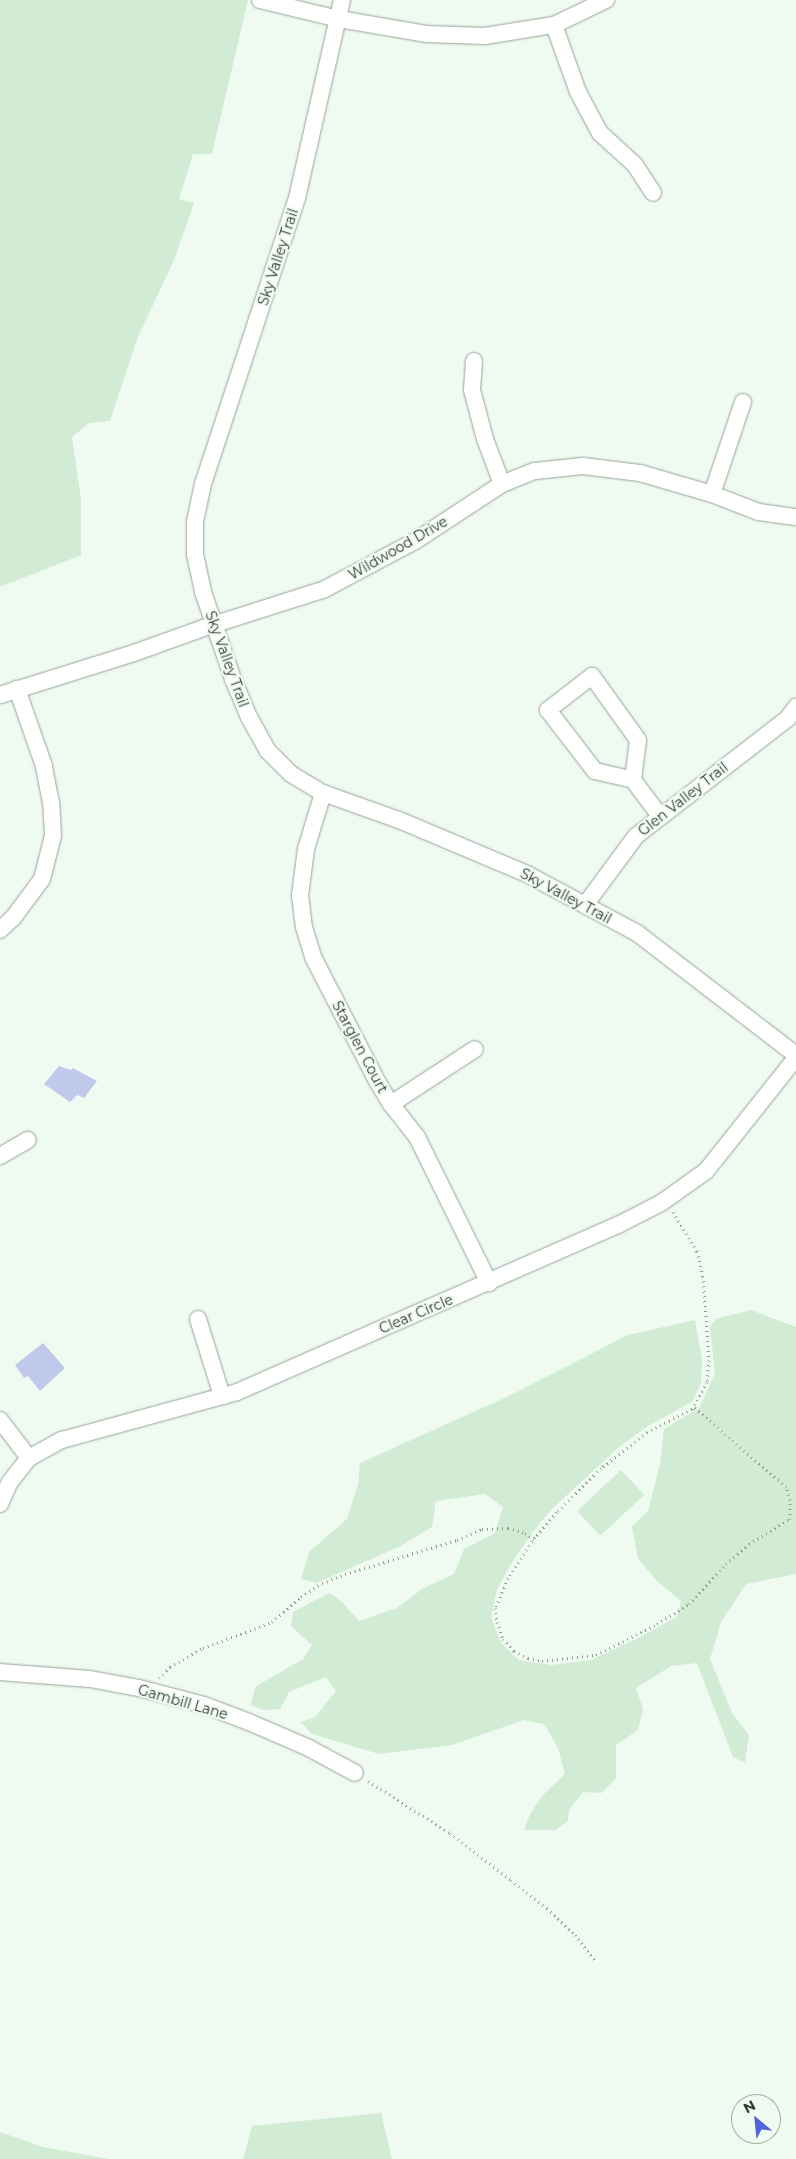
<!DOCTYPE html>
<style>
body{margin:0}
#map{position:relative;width:796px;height:2159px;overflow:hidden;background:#effbf0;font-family:Montserrat,sans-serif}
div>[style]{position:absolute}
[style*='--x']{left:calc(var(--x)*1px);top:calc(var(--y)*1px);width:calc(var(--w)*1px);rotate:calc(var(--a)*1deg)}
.green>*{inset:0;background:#d1ebd4;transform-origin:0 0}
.building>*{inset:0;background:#c0c9ec}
.path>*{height:3px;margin-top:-1.5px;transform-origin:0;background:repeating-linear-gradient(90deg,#949c94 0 1px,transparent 0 5px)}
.roads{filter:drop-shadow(0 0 1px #97a298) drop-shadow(0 0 1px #97a298)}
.minor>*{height:16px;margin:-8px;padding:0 8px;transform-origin:8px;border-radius:8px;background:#fff}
span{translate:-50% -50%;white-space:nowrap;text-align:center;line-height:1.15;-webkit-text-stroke:4.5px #effbf0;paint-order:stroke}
.street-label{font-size:14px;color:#323632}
.north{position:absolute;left:731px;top:2094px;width:50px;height:50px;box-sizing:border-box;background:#effbf0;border:1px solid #a3aca4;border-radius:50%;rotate:332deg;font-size:14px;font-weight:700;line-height:20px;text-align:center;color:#323632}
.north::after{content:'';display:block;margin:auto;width:18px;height:22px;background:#5363d9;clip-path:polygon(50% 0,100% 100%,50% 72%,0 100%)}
</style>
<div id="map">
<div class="green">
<div style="clip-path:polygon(0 0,248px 0,212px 154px,193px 154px,179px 199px,194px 203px,174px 260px,137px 339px,110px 421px,89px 423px,72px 437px,81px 499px,81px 555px,0 587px)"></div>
<div style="clip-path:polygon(751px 1310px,796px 1327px,796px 1574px,746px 1584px,721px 1622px,710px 1659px,732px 1713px,749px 1735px,745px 1763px,733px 1757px,697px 1663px,671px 1666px,636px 1688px,643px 1709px,638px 1730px,616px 1745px,616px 1778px,601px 1793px,583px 1792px,569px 1810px,568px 1821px,555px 1830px,524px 1830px,530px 1814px,544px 1794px,565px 1774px,558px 1748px,544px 1724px,524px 1720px,452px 1745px,379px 1754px,312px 1734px,301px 1722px,315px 1717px,336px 1691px,326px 1677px,289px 1692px,280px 1709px,263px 1710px,251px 1705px,255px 1687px,303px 1659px,312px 1645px,291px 1626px,293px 1612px,329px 1593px,342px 1602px,359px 1621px,397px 1608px,422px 1589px,454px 1574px,464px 1549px,495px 1533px,503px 1507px,485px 1494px,436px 1501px,432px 1527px,399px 1547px,316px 1583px,301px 1579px,309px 1552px,347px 1519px,358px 1484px,360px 1463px,509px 1396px,628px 1335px,695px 1320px,702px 1360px,701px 1383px,692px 1402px,648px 1426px,618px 1448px,552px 1509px,531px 1534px,509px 1567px,497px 1590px,491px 1617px,501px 1643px,519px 1660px,551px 1665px,591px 1660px,636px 1639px,677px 1617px,681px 1601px,658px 1582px,638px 1559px,632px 1526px,648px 1511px,660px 1464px,664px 1429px,699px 1408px,715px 1374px,710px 1327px,716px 1319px)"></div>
<div style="left:621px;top:1470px;width:34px;height:60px;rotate:47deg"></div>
<div style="clip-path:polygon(381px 2113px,392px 2159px,243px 2159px,252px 2126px)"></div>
<div style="clip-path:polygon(0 2132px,43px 2147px,109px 2159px,0 2159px)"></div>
</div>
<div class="building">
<div style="clip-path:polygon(59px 1066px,71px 1070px,73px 1068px,97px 1081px,84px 1098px,77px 1095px,70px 1102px,44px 1084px)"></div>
<div style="clip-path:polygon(43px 1343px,65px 1368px,40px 1391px,28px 1376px,24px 1378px,15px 1365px)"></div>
</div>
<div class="path">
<div style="--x:673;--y:1212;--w:46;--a:58.4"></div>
<div style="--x:697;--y:1251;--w:26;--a:77"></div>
<div style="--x:703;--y:1276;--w:84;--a:85.9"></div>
<div style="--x:709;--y:1360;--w:22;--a:95"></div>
<div style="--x:707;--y:1382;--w:31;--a:119"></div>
<div style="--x:692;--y:1409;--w:51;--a:152.9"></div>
<div style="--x:647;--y:1432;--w:58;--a:142"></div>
<div style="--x:601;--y:1468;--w:62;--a:135"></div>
<div style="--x:557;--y:1512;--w:33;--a:131"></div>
<div style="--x:535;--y:1537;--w:49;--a:123.4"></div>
<div style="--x:508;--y:1578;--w:33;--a:113"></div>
<div style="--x:495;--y:1608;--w:14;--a:82"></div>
<div style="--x:497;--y:1622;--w:18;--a:71"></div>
<div style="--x:503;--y:1639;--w:16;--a:47"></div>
<div style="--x:514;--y:1651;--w:16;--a:27"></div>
<div style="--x:528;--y:1658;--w:14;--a:12"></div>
<div style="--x:542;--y:1661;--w:54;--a:-6.3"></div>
<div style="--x:596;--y:1655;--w:68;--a:-26.9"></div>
<div style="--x:657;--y:1624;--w:38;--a:-32"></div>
<div style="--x:689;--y:1604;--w:54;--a:-47.2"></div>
<div style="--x:726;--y:1564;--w:30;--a:-41"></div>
<div style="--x:749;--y:1544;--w:48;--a:-31.4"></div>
<div style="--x:790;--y:1519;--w:19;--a:-90"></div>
<div style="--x:790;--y:1500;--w:14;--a:-107"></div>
<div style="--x:786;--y:1487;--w:122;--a:-139"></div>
<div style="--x:159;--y:1678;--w:16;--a:-45"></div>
<div style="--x:170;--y:1667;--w:38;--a:-30"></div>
<div style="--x:203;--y:1648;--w:74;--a:-20.6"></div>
<div style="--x:272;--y:1622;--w:38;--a:-41"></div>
<div style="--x:301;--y:1597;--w:25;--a:-34"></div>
<div style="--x:322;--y:1583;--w:25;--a:-21"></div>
<div style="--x:345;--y:1574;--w:117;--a:-16.9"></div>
<div style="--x:457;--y:1540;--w:27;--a:-24"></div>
<div style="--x:482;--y:1529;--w:26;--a:-2"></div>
<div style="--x:508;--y:1528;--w:18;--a:16"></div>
<div style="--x:525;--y:1533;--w:11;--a:34"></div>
<div style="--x:368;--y:1781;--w:97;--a:32.4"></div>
<div style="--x:450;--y:1833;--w:77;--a:37.6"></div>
<div style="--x:511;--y:1880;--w:46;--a:37.9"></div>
<div style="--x:547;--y:1908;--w:39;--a:44"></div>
<div style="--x:575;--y:1935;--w:34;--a:52"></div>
</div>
<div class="roads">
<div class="minor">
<div style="--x:260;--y:0;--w:81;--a:13.5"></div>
<div style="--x:339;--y:19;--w:88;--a:9.8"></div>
<div style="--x:426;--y:34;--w:59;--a:1.9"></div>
<div style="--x:485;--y:36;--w:70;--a:-9.1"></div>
<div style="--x:554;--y:25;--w:58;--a:-25.7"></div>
<div style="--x:342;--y:0;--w:203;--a:102.8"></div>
<div style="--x:297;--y:198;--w:301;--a:108.2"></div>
<div style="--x:203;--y:484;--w:39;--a:102"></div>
<div style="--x:195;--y:522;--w:32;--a:90"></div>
<div style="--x:195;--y:554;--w:39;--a:78"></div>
<div style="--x:203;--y:592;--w:92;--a:71"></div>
<div style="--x:233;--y:679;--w:41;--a:67.2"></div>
<div style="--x:249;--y:717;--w:39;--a:61"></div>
<div style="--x:268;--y:751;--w:33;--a:45"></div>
<div style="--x:291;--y:774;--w:37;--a:31"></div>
<div style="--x:323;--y:793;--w:81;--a:19.6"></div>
<div style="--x:399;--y:820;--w:139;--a:22.9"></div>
<div style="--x:527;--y:874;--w:125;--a:28.2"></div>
<div style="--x:637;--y:933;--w:200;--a:37.5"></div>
<div style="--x:554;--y:25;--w:71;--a:70.3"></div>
<div style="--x:578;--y:92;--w:47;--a:61.8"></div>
<div style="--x:600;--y:133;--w:47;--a:42.4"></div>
<div style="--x:635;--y:165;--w:33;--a:57"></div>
<div style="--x:474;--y:361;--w:29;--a:94"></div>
<div style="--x:472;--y:390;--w:51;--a:75.1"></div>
<div style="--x:485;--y:439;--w:48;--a:69.3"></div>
<div style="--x:712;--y:494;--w:97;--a:-71.4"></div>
<div style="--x:0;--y:695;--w:140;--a:-17.4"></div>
<div style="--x:134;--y:653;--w:73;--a:-19.9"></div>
<div style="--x:203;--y:628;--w:128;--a:-17.7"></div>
<div style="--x:325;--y:589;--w:102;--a:-28.1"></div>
<div style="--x:415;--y:541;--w:104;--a:-33.2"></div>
<div style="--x:502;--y:484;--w:35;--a:-22"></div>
<div style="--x:535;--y:471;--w:48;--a:-5.9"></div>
<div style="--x:583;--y:466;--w:57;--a:7"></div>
<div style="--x:640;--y:473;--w:75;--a:16.3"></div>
<div style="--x:712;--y:494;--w:50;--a:21"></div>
<div style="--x:759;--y:512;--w:37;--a:8"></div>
<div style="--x:633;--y:780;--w:40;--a:-82.9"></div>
<div style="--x:638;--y:740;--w:79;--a:-125.7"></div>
<div style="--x:592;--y:676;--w:56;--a:142.3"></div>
<div style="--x:548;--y:710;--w:77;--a:52.4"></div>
<div style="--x:595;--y:771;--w:39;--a:13"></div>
<div style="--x:633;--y:780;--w:45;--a:53.1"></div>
<div style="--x:323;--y:793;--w:59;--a:106.9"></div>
<div style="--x:306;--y:849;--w:46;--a:97.4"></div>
<div style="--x:300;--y:895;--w:32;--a:83"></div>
<div style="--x:304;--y:927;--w:31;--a:73"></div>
<div style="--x:313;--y:957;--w:140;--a:62.7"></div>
<div style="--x:377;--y:1081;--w:27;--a:59"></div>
<div style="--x:391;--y:1104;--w:42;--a:51.8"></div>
<div style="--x:417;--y:1137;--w:163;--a:63.7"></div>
<div style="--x:585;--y:905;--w:86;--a:-53.5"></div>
<div style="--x:636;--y:836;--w:192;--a:-37.8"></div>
<div style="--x:788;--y:718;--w:14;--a:-54"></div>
<div style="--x:0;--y:930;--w:18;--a:-43"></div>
<div style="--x:13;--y:918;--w:49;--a:-53.4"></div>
<div style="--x:42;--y:879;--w:44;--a:-75.7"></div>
<div style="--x:53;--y:836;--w:33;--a:-93"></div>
<div style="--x:51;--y:803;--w:38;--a:-101"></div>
<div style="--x:44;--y:766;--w:82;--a:-109.3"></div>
<div style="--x:391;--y:1104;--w:100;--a:-33.2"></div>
<div style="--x:0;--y:1156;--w:32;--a:-30"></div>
<div style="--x:198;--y:1319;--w:81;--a:72.7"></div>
<div style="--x:0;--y:1420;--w:48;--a:52.7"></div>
<div style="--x:0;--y:1504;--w:24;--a:-66"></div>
<div style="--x:10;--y:1482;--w:31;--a:-52"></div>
<div style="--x:29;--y:1458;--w:38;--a:-29"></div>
<div style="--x:62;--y:1440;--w:181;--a:-15.3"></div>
<div style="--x:237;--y:1392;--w:416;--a:-23.7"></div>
<div style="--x:618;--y:1225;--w:48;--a:-27.1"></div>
<div style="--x:661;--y:1203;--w:55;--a:-35.4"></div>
<div style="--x:706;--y:1171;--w:144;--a:-51.5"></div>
<div style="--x:0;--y:1672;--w:90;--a:4.4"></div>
<div style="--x:90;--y:1679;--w:50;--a:10.4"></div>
<div style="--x:139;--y:1688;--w:67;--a:14.7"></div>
<div style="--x:204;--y:1705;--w:48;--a:20.7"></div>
<div style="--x:249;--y:1722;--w:65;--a:23.4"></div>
<div style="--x:309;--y:1748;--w:52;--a:28.5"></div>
</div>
</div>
<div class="street-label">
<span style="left:278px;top:257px;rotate:-72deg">Sky Valley Trail</span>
<span style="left:398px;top:548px;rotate:-30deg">Wildwood Drive</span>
<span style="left:227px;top:659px;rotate:70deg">Sky Valley Trail</span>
<span style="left:683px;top:799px;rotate:-38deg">Glen Valley Trail</span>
<span style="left:566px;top:896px;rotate:28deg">Sky Valley Trail</span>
<span style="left:360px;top:1047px;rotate:62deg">Starglen Court</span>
<span style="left:416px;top:1314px;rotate:-23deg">Clear Circle</span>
<span style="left:183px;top:1702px;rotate:16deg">Gambill Lane</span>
</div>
<div class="north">N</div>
</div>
